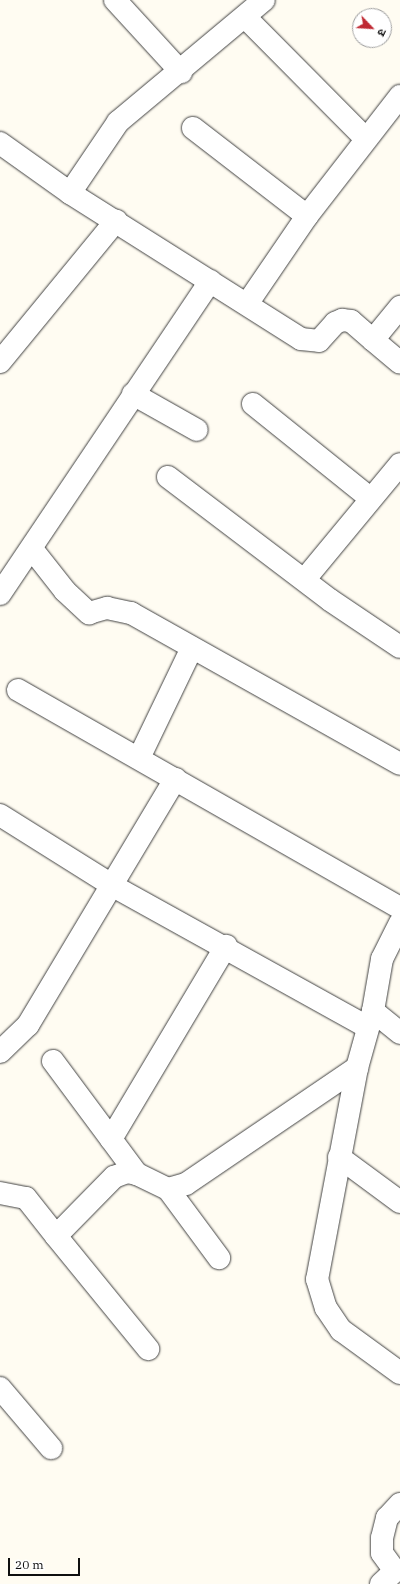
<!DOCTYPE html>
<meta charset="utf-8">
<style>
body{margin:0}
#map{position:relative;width:400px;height:1584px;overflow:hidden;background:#fffcf2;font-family:"IBM Plex Serif","Noto Sans Devanagari",serif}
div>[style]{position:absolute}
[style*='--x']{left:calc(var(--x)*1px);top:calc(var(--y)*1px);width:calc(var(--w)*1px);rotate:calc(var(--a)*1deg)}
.roads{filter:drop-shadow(0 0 1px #424242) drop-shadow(0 0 1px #424242)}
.minor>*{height:22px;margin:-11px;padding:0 11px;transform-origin:11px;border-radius:11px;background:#fff}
span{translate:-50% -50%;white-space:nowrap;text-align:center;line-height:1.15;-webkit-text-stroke:4px #fff;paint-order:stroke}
.north{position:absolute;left:352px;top:8px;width:40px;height:40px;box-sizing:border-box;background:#fff;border:1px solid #9f9f9f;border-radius:50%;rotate:115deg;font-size:11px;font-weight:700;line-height:16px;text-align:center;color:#0f0f0f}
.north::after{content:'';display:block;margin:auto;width:14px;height:18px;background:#bf2832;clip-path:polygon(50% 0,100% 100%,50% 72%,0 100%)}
.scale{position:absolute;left:8px;top:1558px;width:72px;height:18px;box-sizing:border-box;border:2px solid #0f0f0f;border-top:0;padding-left:5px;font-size:12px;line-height:14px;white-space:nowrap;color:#0f0f0f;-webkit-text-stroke:3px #fff;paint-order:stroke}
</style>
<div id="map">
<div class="roads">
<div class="minor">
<div style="--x:115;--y:0;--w:98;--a:47.5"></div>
<div style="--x:246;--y:18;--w:170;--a:45.2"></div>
<div style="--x:193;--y:128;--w:144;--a:37.7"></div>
<div style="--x:0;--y:143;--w:86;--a:35.5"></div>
<div style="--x:70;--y:193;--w:273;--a:32.3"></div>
<div style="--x:301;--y:339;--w:18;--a:6"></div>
<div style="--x:319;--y:341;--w:24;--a:-48"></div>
<div style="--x:335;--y:323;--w:8;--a:-23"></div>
<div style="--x:342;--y:320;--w:9;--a:6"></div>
<div style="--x:351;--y:321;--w:29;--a:41"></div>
<div style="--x:373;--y:340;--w:43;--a:-50.7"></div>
<div style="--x:70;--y:193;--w:86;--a:-55.9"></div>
<div style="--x:118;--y:122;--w:190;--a:-39.9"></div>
<div style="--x:247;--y:304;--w:107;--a:-55.7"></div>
<div style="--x:307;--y:216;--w:152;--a:-52.2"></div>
<div style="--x:373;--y:340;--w:35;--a:40"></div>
<div style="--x:0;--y:362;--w:183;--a:-50.6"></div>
<div style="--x:133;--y:394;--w:73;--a:29.4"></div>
<div style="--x:253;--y:404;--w:150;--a:38.8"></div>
<div style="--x:168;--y:477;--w:203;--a:37.2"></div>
<div style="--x:330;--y:600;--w:84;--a:33.9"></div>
<div style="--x:32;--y:549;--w:53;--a:51.8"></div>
<div style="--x:65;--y:591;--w:33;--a:43"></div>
<div style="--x:89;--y:613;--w:19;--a:-16"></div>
<div style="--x:107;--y:608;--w:25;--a:12"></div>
<div style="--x:131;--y:613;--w:308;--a:29.3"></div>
<div style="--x:305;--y:579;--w:149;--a:-50.4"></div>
<div style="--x:0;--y:594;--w:377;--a:-56.1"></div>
<div style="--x:18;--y:690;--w:440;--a:29.7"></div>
<div style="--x:139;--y:758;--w:122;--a:-64.3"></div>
<div style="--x:0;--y:815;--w:133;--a:32.1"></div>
<div style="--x:113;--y:886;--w:291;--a:29"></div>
<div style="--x:400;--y:923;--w:40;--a:116.6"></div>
<div style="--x:382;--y:959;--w:53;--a:99.8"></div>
<div style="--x:373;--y:1011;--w:59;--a:105.7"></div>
<div style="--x:357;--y:1068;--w:215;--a:100.7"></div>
<div style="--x:317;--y:1279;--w:30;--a:73"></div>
<div style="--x:326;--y:1308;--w:27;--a:56"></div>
<div style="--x:341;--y:1330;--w:73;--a:36.1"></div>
<div style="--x:373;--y:1011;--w:35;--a:39"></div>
<div style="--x:0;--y:1052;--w:39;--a:-44"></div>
<div style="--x:28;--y:1025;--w:287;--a:-59.1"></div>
<div style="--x:53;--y:1061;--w:141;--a:53.4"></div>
<div style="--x:111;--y:1139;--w:225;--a:-59.2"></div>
<div style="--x:339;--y:1157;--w:76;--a:36.4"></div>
<div style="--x:168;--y:1189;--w:86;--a:53.5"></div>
<div style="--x:0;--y:1193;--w:26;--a:11"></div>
<div style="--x:26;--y:1198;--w:48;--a:51.7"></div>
<div style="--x:56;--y:1236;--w:83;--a:-45.5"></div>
<div style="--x:114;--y:1177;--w:14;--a:-21"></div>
<div style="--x:127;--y:1172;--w:10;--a:11"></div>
<div style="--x:137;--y:1174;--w:34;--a:26"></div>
<div style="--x:168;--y:1189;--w:19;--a:-16"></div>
<div style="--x:186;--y:1184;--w:207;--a:-34.2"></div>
<div style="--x:56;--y:1236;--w:146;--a:50.8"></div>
<div style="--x:0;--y:1388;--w:79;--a:49.6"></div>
<div style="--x:381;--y:1584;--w:19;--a:-43"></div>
<div style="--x:395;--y:1571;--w:22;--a:-126"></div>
<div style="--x:382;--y:1553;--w:15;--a:-90"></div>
<div style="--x:382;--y:1538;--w:21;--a:-76"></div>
<div style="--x:387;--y:1518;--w:19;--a:-47"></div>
</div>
</div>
<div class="north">उ</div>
<div class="scale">20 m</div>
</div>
